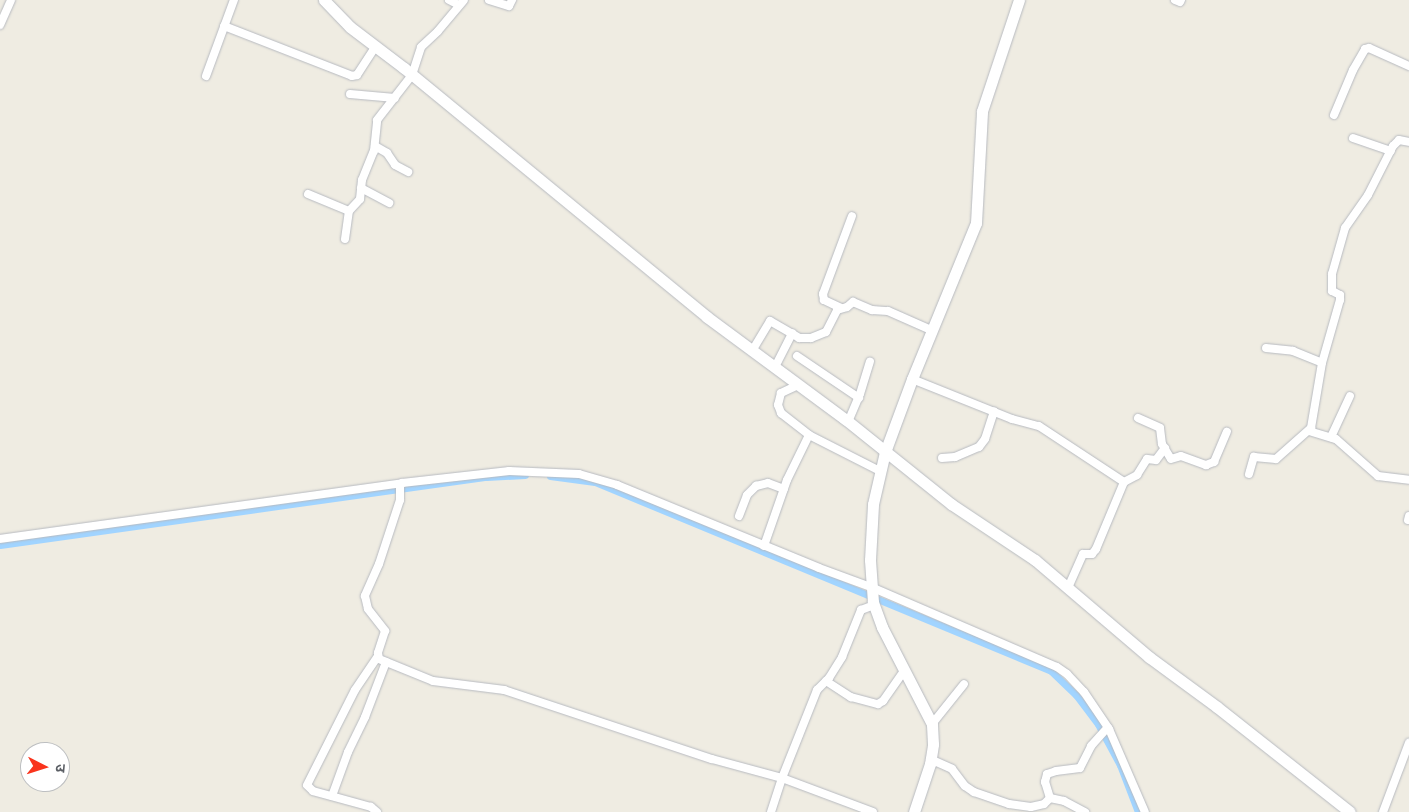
<!DOCTYPE html>
<meta charset="utf-8">
<style>
body{margin:0}
#map{position:relative;width:1409px;height:812px;overflow:hidden;background:#efece2;font-family:Overpass,"Noto Sans Devanagari",sans-serif}
div>[style]{position:absolute}
[style*='--x']{left:calc(var(--x)*1px);top:calc(var(--y)*1px);width:calc(var(--w)*1px);rotate:calc(var(--a)*1deg)}
.canal>*{height:7px;margin:-3.5px;padding:0 3.5px;transform-origin:3.5px;border-radius:3.5px;background:#a1d4ff}
.roads{filter:drop-shadow(0 0 1px #b7bac0) drop-shadow(0 0 1px #b7bac0)}
.street>*{height:8px;margin:-4px;padding:0 4px;transform-origin:4px;border-radius:4px;background:#fff}
.secondary>*{height:11px;margin:-5.5px;padding:0 5.5px;transform-origin:5.5px;border-radius:5.5px;background:#fff}
span{translate:-50% -50%;white-space:nowrap;text-align:center;line-height:1.15;-webkit-text-stroke:4px #fff;paint-order:stroke}
.north{position:absolute;left:20px;top:742px;width:50px;height:50px;box-sizing:border-box;background:#fff;border:1px solid #bdbfc1;border-radius:50%;rotate:95deg;font-size:14px;font-weight:700;line-height:20px;text-align:center;color:#5a5e64}
.north::after{content:'';display:block;margin:auto;width:18px;height:22px;background:#f9341d;clip-path:polygon(50% 0,100% 100%,50% 72%,0 100%)}
</style>
<div id="map">
<div class="canal">
<div style="--x:550;--y:476;--w:45;--a:7.6"></div>
<div style="--x:595;--y:482;--w:494;--a:22.5"></div>
<div style="--x:1051;--y:671;--w:35;--a:44"></div>
<div style="--x:1076;--y:695;--w:36;--a:53"></div>
<div style="--x:1098;--y:724;--w:47;--a:61.8"></div>
<div style="--x:1120;--y:765;--w:50;--a:69"></div>
<div style="--x:0;--y:545;--w:491;--a:-8"></div>
<div style="--x:486;--y:477;--w:39;--a:-3"></div>
</div>
<div class="roads">
<div class="street">
<div style="--x:449;--y:0;--w:11;--a:27"></div>
<div style="--x:489;--y:0;--w:21;--a:17"></div>
<div style="--x:509;--y:6;--w:7;--a:-63"></div>
<div style="--x:1175;--y:0;--w:5;--a:22"></div>
<div style="--x:1180;--y:2;--w:2;--a:-63"></div>
<div style="--x:0;--y:25;--w:27;--a:-66"></div>
<div style="--x:224;--y:26;--w:137;--a:21.3"></div>
<div style="--x:352;--y:76;--w:5;--a:-11"></div>
<div style="--x:357;--y:75;--w:33;--a:-57"></div>
<div style="--x:206;--y:76;--w:81;--a:-69.8"></div>
<div style="--x:350;--y:94;--w:45;--a:5.1"></div>
<div style="--x:1334;--y:115;--w:49;--a:-67.1"></div>
<div style="--x:1353;--y:70;--w:24;--a:-60"></div>
<div style="--x:1365;--y:49;--w:4;--a:-14"></div>
<div style="--x:1369;--y:48;--w:44;--a:24.2"></div>
<div style="--x:1353;--y:138;--w:40;--a:18.9"></div>
<div style="--x:375;--y:146;--w:14;--a:30"></div>
<div style="--x:387;--y:153;--w:14;--a:56"></div>
<div style="--x:395;--y:165;--w:15;--a:28"></div>
<div style="--x:361;--y:188;--w:32;--a:28"></div>
<div style="--x:308;--y:194;--w:44;--a:22.5"></div>
<div style="--x:345;--y:239;--w:28;--a:-82"></div>
<div style="--x:349;--y:211;--w:16;--a:-47"></div>
<div style="--x:360;--y:199;--w:19;--a:-84"></div>
<div style="--x:362;--y:180;--w:31;--a:-68"></div>
<div style="--x:374;--y:151;--w:31;--a:-84"></div>
<div style="--x:377;--y:120;--w:57;--a:-52.1"></div>
<div style="--x:412;--y:75;--w:29;--a:-72"></div>
<div style="--x:421;--y:47;--w:23;--a:-43"></div>
<div style="--x:438;--y:31;--w:40;--a:-50"></div>
<div style="--x:841;--y:308;--w:19;--a:-155"></div>
<div style="--x:824;--y:300;--w:6;--a:-99"></div>
<div style="--x:823;--y:294;--w:83;--a:-69.6"></div>
<div style="--x:1266;--y:348;--w:27;--a:6"></div>
<div style="--x:1293;--y:351;--w:31;--a:22"></div>
<div style="--x:752;--y:351;--w:35;--a:-59"></div>
<div style="--x:770;--y:321;--w:34;--a:30"></div>
<div style="--x:799;--y:338;--w:12;--a:0"></div>
<div style="--x:811;--y:338;--w:16;--a:-22"></div>
<div style="--x:826;--y:332;--w:25;--a:-63"></div>
<div style="--x:837;--y:310;--w:10;--a:-17"></div>
<div style="--x:847;--y:307;--w:8;--a:-40"></div>
<div style="--x:853;--y:302;--w:21;--a:23"></div>
<div style="--x:872;--y:310;--w:16;--a:4"></div>
<div style="--x:888;--y:311;--w:47;--a:23.8"></div>
<div style="--x:797;--y:356;--w:75;--a:34.1"></div>
<div style="--x:775;--y:367;--w:38;--a:-63"></div>
<div style="--x:912;--y:379;--w:108;--a:21.8"></div>
<div style="--x:1012;--y:419;--w:28;--a:15"></div>
<div style="--x:1039;--y:426;--w:102;--a:33.4"></div>
<div style="--x:1124;--y:482;--w:73;--a:112.7"></div>
<div style="--x:1096;--y:549;--w:6;--a:129"></div>
<div style="--x:1092;--y:554;--w:9;--a:180"></div>
<div style="--x:1083;--y:554;--w:37;--a:114"></div>
<div style="--x:798;--y:385;--w:19;--a:155"></div>
<div style="--x:781;--y:393;--w:12;--a:104"></div>
<div style="--x:778;--y:405;--w:9;--a:69"></div>
<div style="--x:781;--y:413;--w:36;--a:38"></div>
<div style="--x:1138;--y:418;--w:24;--a:24"></div>
<div style="--x:1160;--y:428;--w:16;--a:83"></div>
<div style="--x:1162;--y:444;--w:17;--a:59"></div>
<div style="--x:1171;--y:459;--w:10;--a:-17"></div>
<div style="--x:1181;--y:456;--w:27;--a:20"></div>
<div style="--x:1206;--y:465;--w:9;--a:-21"></div>
<div style="--x:1214;--y:462;--w:33;--a:-67"></div>
<div style="--x:848;--y:422;--w:30;--a:-67"></div>
<div style="--x:860;--y:394;--w:34;--a:-73"></div>
<div style="--x:1309;--y:431;--w:28;--a:17"></div>
<div style="--x:1336;--y:439;--w:56;--a:41.4"></div>
<div style="--x:1378;--y:476;--w:31;--a:7"></div>
<div style="--x:1331;--y:437;--w:45;--a:-65.1"></div>
<div style="--x:942;--y:458;--w:13;--a:-4"></div>
<div style="--x:955;--y:457;--w:26;--a:-23"></div>
<div style="--x:979;--y:447;--w:10;--a:-53"></div>
<div style="--x:985;--y:439;--w:29;--a:-72"></div>
<div style="--x:1249;--y:474;--w:18;--a:-74"></div>
<div style="--x:1254;--y:457;--w:22;--a:5"></div>
<div style="--x:1276;--y:459;--w:47;--a:-41.5"></div>
<div style="--x:1311;--y:428;--w:66;--a:-80.4"></div>
<div style="--x:1322;--y:363;--w:66;--a:-74.1"></div>
<div style="--x:1340;--y:300;--w:5;--a:-90"></div>
<div style="--x:1340;--y:295;--w:9;--a:-153"></div>
<div style="--x:1332;--y:291;--w:17;--a:-90"></div>
<div style="--x:1332;--y:274;--w:48;--a:-74.2"></div>
<div style="--x:1345;--y:228;--w:40;--a:-55.1"></div>
<div style="--x:1368;--y:195;--w:55;--a:-63"></div>
<div style="--x:1393;--y:146;--w:8;--a:-45"></div>
<div style="--x:1399;--y:140;--w:10;--a:11"></div>
<div style="--x:1124;--y:482;--w:15;--a:-28"></div>
<div style="--x:1137;--y:475;--w:19;--a:-58"></div>
<div style="--x:1147;--y:459;--w:9;--a:6"></div>
<div style="--x:1156;--y:460;--w:15;--a:-53"></div>
<div style="--x:402;--y:483;--w:3;--a:135"></div>
<div style="--x:400;--y:485;--w:15;--a:90"></div>
<div style="--x:400;--y:500;--w:67;--a:108.2"></div>
<div style="--x:379;--y:564;--w:35;--a:114"></div>
<div style="--x:365;--y:596;--w:13;--a:77"></div>
<div style="--x:368;--y:609;--w:28;--a:52"></div>
<div style="--x:385;--y:631;--w:23;--a:108"></div>
<div style="--x:378;--y:653;--w:6;--a:81"></div>
<div style="--x:379;--y:659;--w:58;--a:22.2"></div>
<div style="--x:433;--y:681;--w:72;--a:7.2"></div>
<div style="--x:504;--y:690;--w:219;--a:18.4"></div>
<div style="--x:712;--y:759;--w:73;--a:15.2"></div>
<div style="--x:782;--y:778;--w:97;--a:20.5"></div>
<div style="--x:739;--y:516;--w:22;--a:-69"></div>
<div style="--x:747;--y:495;--w:13;--a:-45"></div>
<div style="--x:756;--y:486;--w:12;--a:-14"></div>
<div style="--x:768;--y:483;--w:17;--a:21"></div>
<div style="--x:1408;--y:520;--w:4;--a:-76"></div>
<div style="--x:0;--y:539;--w:406;--a:-7.9"></div>
<div style="--x:402;--y:483;--w:108;--a:-6.4"></div>
<div style="--x:509;--y:471;--w:70;--a:2.5"></div>
<div style="--x:579;--y:474;--w:40;--a:16"></div>
<div style="--x:617;--y:485;--w:218;--a:22.3"></div>
<div style="--x:819;--y:568;--w:55;--a:20.1"></div>
<div style="--x:871;--y:587;--w:202;--a:23.3"></div>
<div style="--x:1057;--y:667;--w:12;--a:35"></div>
<div style="--x:1067;--y:674;--w:25;--a:47"></div>
<div style="--x:1084;--y:692;--w:45;--a:56"></div>
<div style="--x:1109;--y:729;--w:90;--a:66.6"></div>
<div style="--x:764;--y:546;--w:70;--a:-70.8"></div>
<div style="--x:787;--y:480;--w:50;--a:-63.9"></div>
<div style="--x:809;--y:435;--w:80;--a:26.9"></div>
<div style="--x:826;--y:681;--w:30;--a:33"></div>
<div style="--x:851;--y:697;--w:28;--a:15"></div>
<div style="--x:878;--y:704;--w:6;--a:-31"></div>
<div style="--x:883;--y:701;--w:38;--a:-55"></div>
<div style="--x:932;--y:724;--w:51;--a:-51.3"></div>
<div style="--x:930;--y:759;--w:24;--a:24"></div>
<div style="--x:952;--y:769;--w:21;--a:53"></div>
<div style="--x:965;--y:786;--w:11;--a:34"></div>
<div style="--x:974;--y:792;--w:37;--a:19"></div>
<div style="--x:1009;--y:804;--w:22;--a:8"></div>
<div style="--x:1031;--y:807;--w:13;--a:-13"></div>
<div style="--x:1044;--y:804;--w:8;--a:-45"></div>
<div style="--x:1050;--y:798;--w:17;--a:-107"></div>
<div style="--x:1045;--y:782;--w:8;--a:-76"></div>
<div style="--x:1047;--y:774;--w:9;--a:-18"></div>
<div style="--x:1056;--y:771;--w:24;--a:-7"></div>
<div style="--x:1080;--y:768;--w:25;--a:-63"></div>
<div style="--x:1091;--y:746;--w:25;--a:-48"></div>
<div style="--x:332;--y:796;--w:47;--a:-70"></div>
<div style="--x:348;--y:752;--w:39;--a:-64"></div>
<div style="--x:365;--y:717;--w:59;--a:-69.1"></div>
<div style="--x:1050;--y:798;--w:14;--a:12"></div>
<div style="--x:1064;--y:801;--w:24;--a:28"></div>
<div style="--x:377;--y:812;--w:8;--a:-140"></div>
<div style="--x:371;--y:807;--w:60;--a:-164.6"></div>
<div style="--x:313;--y:791;--w:8;--a:-135"></div>
<div style="--x:307;--y:785;--w:106;--a:-63.2"></div>
<div style="--x:355;--y:690;--w:41;--a:-55.9"></div>
<div style="--x:771;--y:812;--w:36;--a:-72"></div>
<div style="--x:782;--y:778;--w:95;--a:-68.3"></div>
<div style="--x:817;--y:690;--w:17;--a:-45"></div>
<div style="--x:829;--y:678;--w:25;--a:-58"></div>
<div style="--x:842;--y:657;--w:51;--a:-68"></div>
<div style="--x:861;--y:610;--w:14;--a:-21"></div>
<div style="--x:1383;--y:812;--w:74;--a:-69.4"></div>
</div>
<div class="secondary">
<div style="--x:324;--y:0;--w:37;--a:46"></div>
<div style="--x:350;--y:27;--w:68;--a:37.2"></div>
<div style="--x:404;--y:68;--w:392;--a:39.4"></div>
<div style="--x:707;--y:317;--w:172;--a:36.5"></div>
<div style="--x:845;--y:419;--w:136;--a:38.7"></div>
<div style="--x:951;--y:504;--w:101;--a:33.7"></div>
<div style="--x:1035;--y:560;--w:150;--a:40.4"></div>
<div style="--x:1149;--y:657;--w:84;--a:36.3"></div>
<div style="--x:1217;--y:707;--w:169;--a:38.3"></div>
<div style="--x:914;--y:812;--w:51;--a:-71.6"></div>
<div style="--x:930;--y:764;--w:20;--a:-81"></div>
<div style="--x:933;--y:744;--w:20;--a:-93"></div>
<div style="--x:932;--y:724;--w:109;--a:-117.3"></div>
<div style="--x:882;--y:627;--w:27;--a:-110"></div>
<div style="--x:873;--y:602;--w:42;--a:-94.1"></div>
<div style="--x:870;--y:560;--w:56;--a:-86.9"></div>
<div style="--x:873;--y:504;--w:53;--a:-77"></div>
<div style="--x:885;--y:452;--w:78;--a:-69.7"></div>
<div style="--x:912;--y:379;--w:169;--a:-67.7"></div>
<div style="--x:976;--y:223;--w:112;--a:-86.9"></div>
<div style="--x:982;--y:111;--w:117;--a:-71.6"></div>
</div>
</div>
<div class="north">उ</div>
</div>
